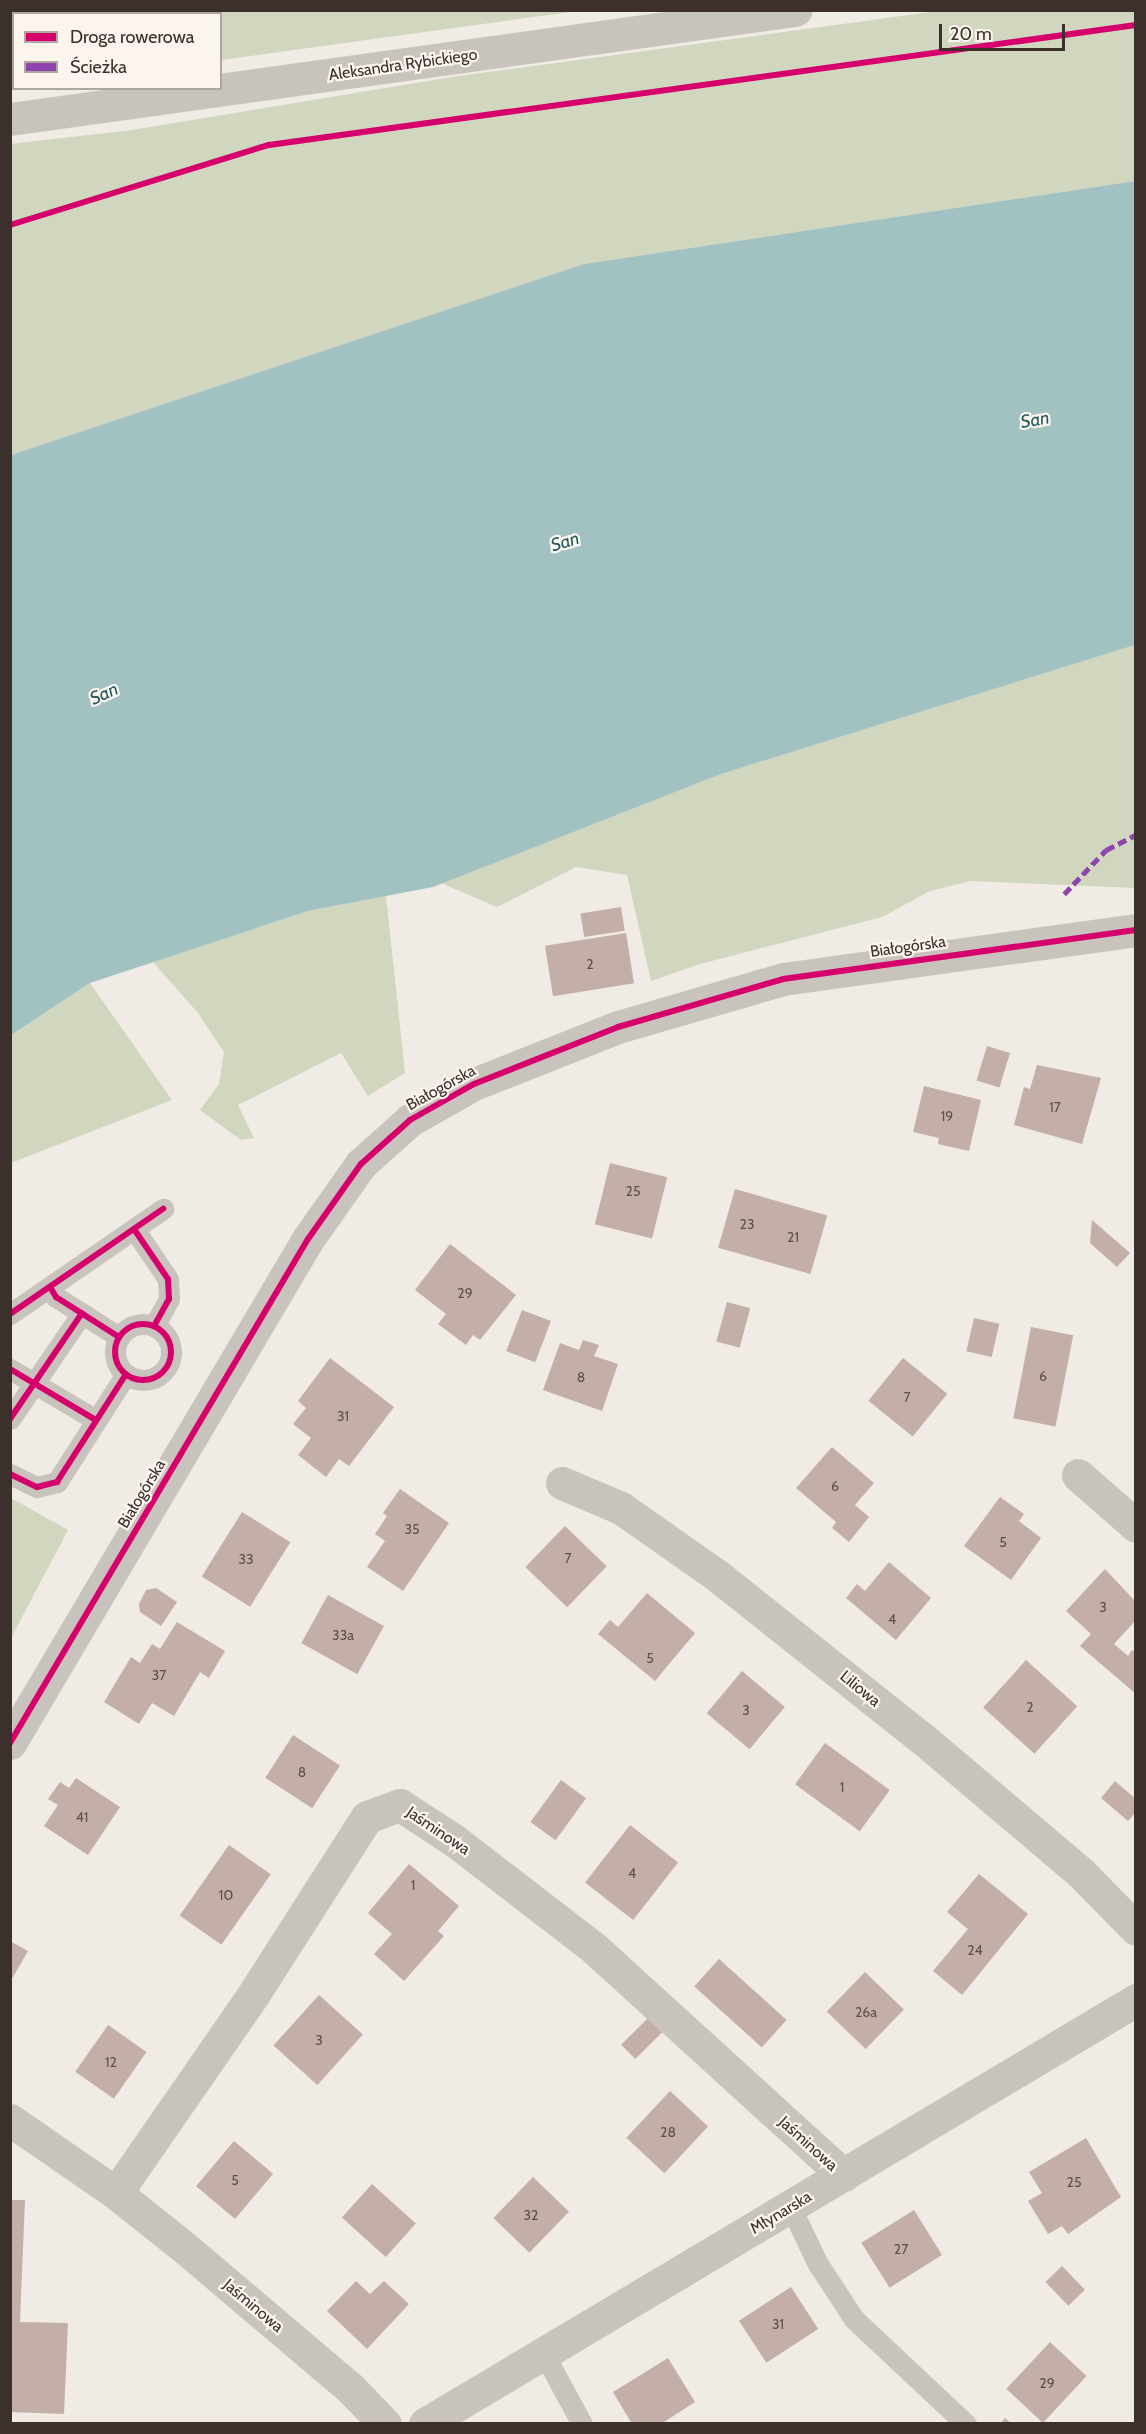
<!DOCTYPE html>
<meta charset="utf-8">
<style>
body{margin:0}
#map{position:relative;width:1146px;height:2434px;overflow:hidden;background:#f0ebe5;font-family:Cabin,sans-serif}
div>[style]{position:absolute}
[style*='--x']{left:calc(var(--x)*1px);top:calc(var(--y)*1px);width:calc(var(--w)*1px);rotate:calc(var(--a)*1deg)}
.green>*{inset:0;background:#d1d6bf}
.water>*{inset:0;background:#a1c2c1}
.building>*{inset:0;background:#c3afa7;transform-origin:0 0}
.service>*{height:21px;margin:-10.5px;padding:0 10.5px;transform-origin:10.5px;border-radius:10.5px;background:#c9c3be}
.service>.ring{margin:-10.5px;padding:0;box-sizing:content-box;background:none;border:21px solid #c9c3be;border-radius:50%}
.minor>*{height:33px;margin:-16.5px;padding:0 16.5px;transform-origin:16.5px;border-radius:16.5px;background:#c9c3be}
.tertiary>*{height:33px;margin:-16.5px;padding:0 16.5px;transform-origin:16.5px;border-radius:16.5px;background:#c9c3be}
.quiet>*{height:4.5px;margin-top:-2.25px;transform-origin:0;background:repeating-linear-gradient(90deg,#8e44ad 0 9px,transparent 0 13.5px)}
.cycleway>*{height:6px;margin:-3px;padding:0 3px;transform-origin:3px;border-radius:3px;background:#d6006c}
.cycleway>.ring{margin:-3px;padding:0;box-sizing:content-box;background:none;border:6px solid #d6006c;border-radius:50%}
span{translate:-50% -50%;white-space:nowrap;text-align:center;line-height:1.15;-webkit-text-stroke:4.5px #fbf5ee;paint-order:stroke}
.number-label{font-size:14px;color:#5d504a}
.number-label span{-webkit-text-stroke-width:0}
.street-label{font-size:16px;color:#3b302b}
.water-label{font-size:18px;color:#1f5a5e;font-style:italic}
.frame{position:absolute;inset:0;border:12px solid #3b302b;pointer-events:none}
.legend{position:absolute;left:12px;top:12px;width:210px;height:78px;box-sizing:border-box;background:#fbf5ee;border:2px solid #aea6a0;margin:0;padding:8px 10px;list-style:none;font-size:18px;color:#3b302b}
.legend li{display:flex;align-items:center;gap:12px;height:30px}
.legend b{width:30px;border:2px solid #aea6a0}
.scale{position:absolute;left:939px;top:24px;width:126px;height:27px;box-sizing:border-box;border:3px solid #3b302b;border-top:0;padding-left:8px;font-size:18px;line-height:21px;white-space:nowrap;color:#3b302b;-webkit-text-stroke:4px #fbf5ee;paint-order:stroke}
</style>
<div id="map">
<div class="green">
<div style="clip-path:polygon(10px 11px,11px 10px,578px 11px,221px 60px,220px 14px,14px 14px,11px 88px)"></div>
<div style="clip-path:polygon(938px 11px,1135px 11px,1135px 181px,584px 264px,11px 455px,10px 144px,132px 130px,452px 77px)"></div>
<div style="clip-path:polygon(1135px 645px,1135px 888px,970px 881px,930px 891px,882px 917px,700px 964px,651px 981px,627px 875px,576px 867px,497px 907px,441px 883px,721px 774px)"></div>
<div style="clip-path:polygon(386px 896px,405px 1073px,368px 1096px,341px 1053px,238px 1105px,254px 1138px,241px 1140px,200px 1110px,219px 1084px,224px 1052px,198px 1013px,153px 962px,308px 911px)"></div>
<div style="clip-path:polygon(90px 983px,172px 1100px,11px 1163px,11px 1035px)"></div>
<div style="clip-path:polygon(11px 1498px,68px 1530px,11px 1638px)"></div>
</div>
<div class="water">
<div style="clip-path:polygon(1135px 181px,1135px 645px,721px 774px,433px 887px,308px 911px,90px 983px,11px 1035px,11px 455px,584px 264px)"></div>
</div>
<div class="building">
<div style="left:621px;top:907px;width:24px;height:41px;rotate:81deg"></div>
<div style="left:626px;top:933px;width:51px;height:82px;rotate:81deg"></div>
<div style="left:987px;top:1046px;width:24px;height:36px;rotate:17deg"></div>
<div style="clip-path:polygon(1037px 1065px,1101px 1078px,1082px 1144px,1014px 1125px,1024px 1087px,1030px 1089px)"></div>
<div style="clip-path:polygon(924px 1086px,981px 1100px,969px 1151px,938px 1144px,939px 1138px,913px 1132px)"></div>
<div style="left:610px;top:1163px;width:59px;height:63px;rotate:14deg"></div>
<div style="left:735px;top:1189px;width:96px;height:61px;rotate:16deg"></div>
<div style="clip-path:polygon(1092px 1220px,1130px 1253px,1117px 1267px,1090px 1243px)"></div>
<div style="clip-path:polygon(450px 1244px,516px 1295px,480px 1340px,473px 1335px,466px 1345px,438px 1324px,446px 1314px,415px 1290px)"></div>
<div style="left:727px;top:1302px;width:24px;height:41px;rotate:15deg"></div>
<div style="left:522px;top:1310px;width:31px;height:44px;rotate:21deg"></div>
<div style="left:974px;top:1318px;width:26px;height:34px;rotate:13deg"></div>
<div style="left:1031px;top:1327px;width:43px;height:93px;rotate:11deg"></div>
<div style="clip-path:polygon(583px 1340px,599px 1345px,594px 1356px,618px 1364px,602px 1411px,543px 1390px,560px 1343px,579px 1350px)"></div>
<div style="clip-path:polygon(330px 1358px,394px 1407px,349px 1466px,339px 1459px,326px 1477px,298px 1455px,311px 1438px,293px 1424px,306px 1408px,298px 1401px)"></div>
<div style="left:903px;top:1358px;width:57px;height:55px;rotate:39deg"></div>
<div style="clip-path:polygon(832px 1447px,874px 1483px,855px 1505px,869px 1517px,849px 1542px,832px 1528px,836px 1522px,796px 1488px)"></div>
<div style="clip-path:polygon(400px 1489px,449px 1523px,403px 1591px,367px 1567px,385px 1541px,375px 1534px,387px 1516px,383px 1513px)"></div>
<div style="clip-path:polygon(1000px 1497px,1024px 1514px,1019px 1521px,1041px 1538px,1011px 1580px,964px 1546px)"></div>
<div style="left:242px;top:1512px;width:57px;height:76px;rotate:32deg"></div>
<div style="left:565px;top:1526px;width:58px;height:57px;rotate:44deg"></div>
<div style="clip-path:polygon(889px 1562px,931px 1598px,896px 1640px,846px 1598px,857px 1584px,865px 1591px)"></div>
<div style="clip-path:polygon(1105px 1569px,1136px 1602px,1136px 1620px,1114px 1644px,1128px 1656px,1132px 1650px,1136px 1653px,1136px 1694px,1080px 1646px,1091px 1634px,1066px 1611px)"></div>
<div style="clip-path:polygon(156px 1588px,177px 1602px,161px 1626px,140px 1612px,139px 1604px,146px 1590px)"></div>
<div style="clip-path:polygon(647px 1593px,695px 1633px,655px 1681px,598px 1634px,610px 1620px,618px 1627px)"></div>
<div style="left:328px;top:1595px;width:64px;height:55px;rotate:29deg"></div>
<div style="clip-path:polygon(177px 1622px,225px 1651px,209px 1678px,200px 1672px,174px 1716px,152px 1703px,139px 1724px,104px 1702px,131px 1657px,140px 1663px,152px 1644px,160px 1649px)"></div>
<div style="left:1026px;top:1660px;width:69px;height:64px;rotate:42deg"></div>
<div style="left:742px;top:1671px;width:56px;height:55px;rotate:40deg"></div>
<div style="left:293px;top:1735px;width:56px;height:51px;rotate:33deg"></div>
<div style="left:825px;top:1743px;width:80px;height:51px;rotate:36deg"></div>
<div style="clip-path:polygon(76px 1778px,120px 1807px,88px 1855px,44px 1826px,58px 1805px,48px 1799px,60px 1782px,69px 1788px)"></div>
<div style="left:561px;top:1780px;width:31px;height:52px;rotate:36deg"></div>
<div style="clip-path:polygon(1115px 1781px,1136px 1799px,1136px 1812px,1128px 1821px,1101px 1798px)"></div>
<div style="left:630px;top:1825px;width:61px;height:73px;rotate:38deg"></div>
<div style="left:229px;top:1845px;width:51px;height:86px;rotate:35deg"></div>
<div style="clip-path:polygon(409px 1864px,459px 1906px,438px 1931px,444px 1936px,404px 1981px,374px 1954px,392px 1934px,368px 1913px)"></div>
<div style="clip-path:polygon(979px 1874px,1028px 1914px,962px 1995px,933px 1971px,968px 1929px,947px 1912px)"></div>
<div style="clip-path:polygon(10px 1941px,28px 1951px,10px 1982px)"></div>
<div style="left:719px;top:1959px;width:91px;height:37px;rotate:42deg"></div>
<div style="left:865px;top:1972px;width:54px;height:55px;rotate:44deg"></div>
<div style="left:319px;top:1995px;width:59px;height:68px;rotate:42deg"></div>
<div style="left:648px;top:2018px;width:20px;height:38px;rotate:45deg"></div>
<div style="left:108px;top:2025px;width:47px;height:57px;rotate:35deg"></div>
<div style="left:670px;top:2091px;width:52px;height:64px;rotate:43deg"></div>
<div style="clip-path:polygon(1086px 2138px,1121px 2197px,1068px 2234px,1062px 2226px,1048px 2234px,1028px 2201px,1042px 2193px,1029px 2172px)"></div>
<div style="left:234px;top:2141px;width:51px;height:59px;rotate:40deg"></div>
<div style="left:533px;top:2177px;width:50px;height:57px;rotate:44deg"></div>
<div style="left:372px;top:2184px;width:59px;height:45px;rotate:42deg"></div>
<div style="clip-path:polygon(10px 2200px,25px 2200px,20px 2322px,68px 2323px,64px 2414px,10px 2412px)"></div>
<div style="left:914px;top:2210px;width:53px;height:62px;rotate:58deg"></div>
<div style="left:1062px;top:2266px;width:33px;height:23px;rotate:46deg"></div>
<div style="clip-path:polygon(356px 2281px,370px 2294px,384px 2281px,409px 2304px,367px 2349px,327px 2311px)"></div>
<div style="left:791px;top:2287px;width:50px;height:62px;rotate:57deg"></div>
<div style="left:1050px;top:2342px;width:50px;height:64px;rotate:43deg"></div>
<div style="clip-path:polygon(668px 2358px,695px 2402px,661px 2424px,632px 2424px,613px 2392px)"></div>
<div style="clip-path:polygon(1005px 2418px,1012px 2424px,1000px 2424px)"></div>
</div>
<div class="service">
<div style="--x:134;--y:1229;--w:60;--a:55.8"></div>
<div style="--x:168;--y:1279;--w:20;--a:87"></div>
<div style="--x:169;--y:1299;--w:31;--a:119"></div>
<div style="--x:50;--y:1287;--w:12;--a:59"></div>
<div style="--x:56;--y:1297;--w:75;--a:32.4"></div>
<div style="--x:10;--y:1314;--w:186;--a:-34.5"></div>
<div class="ring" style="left:115px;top:1324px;width:35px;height:35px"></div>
<div style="--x:10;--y:1369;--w:100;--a:30.7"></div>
<div style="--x:10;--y:1419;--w:128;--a:-55.8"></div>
<div style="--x:10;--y:1474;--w:30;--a:26"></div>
<div style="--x:37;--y:1487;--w:21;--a:-14"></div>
<div style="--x:57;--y:1482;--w:128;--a:-57.4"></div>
<div style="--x:791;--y:2208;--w:62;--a:64.3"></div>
<div style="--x:818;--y:2264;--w:66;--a:56.8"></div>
<div style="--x:854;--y:2319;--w:154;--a:43.2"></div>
<div style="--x:544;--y:2354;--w:80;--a:61.5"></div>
</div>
<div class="minor">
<div style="--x:10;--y:119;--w:793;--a:-7.91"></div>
<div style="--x:1078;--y:1475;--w:77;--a:41.3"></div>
<div style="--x:562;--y:1483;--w:64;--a:23"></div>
<div style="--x:621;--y:1508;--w:120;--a:35.1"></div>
<div style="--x:719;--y:1577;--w:260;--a:38.5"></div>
<div style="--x:923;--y:1739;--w:209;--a:40.3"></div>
<div style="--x:1082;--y:1874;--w:77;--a:45.5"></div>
<div style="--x:10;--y:2120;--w:129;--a:34.6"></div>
<div style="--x:116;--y:2193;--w:88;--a:38.6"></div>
<div style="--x:185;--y:2248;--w:218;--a:40.3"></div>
<div style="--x:351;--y:2389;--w:49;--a:45.8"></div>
<div style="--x:116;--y:2193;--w:241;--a:-55.3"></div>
<div style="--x:253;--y:1995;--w:211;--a:-57.4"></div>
<div style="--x:367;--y:1817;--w:35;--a:-20"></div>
<div style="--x:400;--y:1805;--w:66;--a:33.2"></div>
<div style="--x:455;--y:1841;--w:177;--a:37.6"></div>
<div style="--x:595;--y:1949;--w:336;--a:42.3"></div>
<div style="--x:425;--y:2424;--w:828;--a:-30.81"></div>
</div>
<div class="tertiary">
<div style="--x:10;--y:1743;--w:586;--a:-59.41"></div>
<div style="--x:308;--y:1239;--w:92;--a:-54.8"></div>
<div style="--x:361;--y:1164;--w:66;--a:-41.9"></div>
<div style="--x:410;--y:1120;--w:73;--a:-29.4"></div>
<div style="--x:474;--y:1084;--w:155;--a:-21.6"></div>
<div style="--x:618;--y:1027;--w:172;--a:-16.2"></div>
<div style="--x:783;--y:979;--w:356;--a:-7.9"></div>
</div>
<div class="quiet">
<div style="--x:1064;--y:894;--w:61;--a:-46.3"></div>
<div style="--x:1106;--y:850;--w:34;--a:-27"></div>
</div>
<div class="cycleway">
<div style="--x:10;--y:225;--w:271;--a:-17.2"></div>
<div style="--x:269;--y:145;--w:875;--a:-7.88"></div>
<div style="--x:134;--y:1229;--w:60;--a:55.8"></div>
<div style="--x:168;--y:1279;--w:20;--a:87"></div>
<div style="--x:169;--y:1299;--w:31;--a:119"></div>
<div style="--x:50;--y:1287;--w:12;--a:59"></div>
<div style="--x:56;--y:1297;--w:75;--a:32.4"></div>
<div style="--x:10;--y:1314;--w:186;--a:-34.5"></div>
<div class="ring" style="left:115px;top:1324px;width:50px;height:50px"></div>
<div style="--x:10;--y:1369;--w:100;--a:30.7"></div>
<div style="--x:10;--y:1419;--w:128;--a:-55.8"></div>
<div style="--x:10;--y:1474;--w:30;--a:26"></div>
<div style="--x:37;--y:1487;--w:21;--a:-14"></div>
<div style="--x:57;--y:1482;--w:128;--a:-57.4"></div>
<div style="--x:10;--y:1743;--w:586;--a:-59.41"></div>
<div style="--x:308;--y:1239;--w:92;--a:-54.8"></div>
<div style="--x:361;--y:1164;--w:66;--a:-41.9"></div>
<div style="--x:410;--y:1120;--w:73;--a:-29.4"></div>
<div style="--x:474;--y:1084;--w:155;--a:-21.6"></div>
<div style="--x:618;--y:1027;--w:172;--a:-16.2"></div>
<div style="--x:783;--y:979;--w:356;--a:-7.9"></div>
</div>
<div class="number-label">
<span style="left:590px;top:964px">2</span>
<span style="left:1055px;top:1107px">17</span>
<span style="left:947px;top:1116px">19</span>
<span style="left:633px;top:1191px">25</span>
<span style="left:747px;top:1224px">23</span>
<span style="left:793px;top:1237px">21</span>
<span style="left:465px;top:1293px">29</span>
<span style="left:1043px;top:1376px">6</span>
<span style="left:581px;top:1377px">8</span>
<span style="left:907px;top:1397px">7</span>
<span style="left:343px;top:1416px">31</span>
<span style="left:835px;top:1486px">6</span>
<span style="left:412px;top:1529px">35</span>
<span style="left:1003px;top:1542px">5</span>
<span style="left:568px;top:1558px">7</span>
<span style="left:246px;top:1559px">33</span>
<span style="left:1103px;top:1607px">3</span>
<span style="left:892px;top:1619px">4</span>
<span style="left:343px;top:1635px">33a</span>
<span style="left:650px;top:1658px">5</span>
<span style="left:159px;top:1675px">37</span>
<span style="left:1030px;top:1707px">2</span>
<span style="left:746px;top:1710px">3</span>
<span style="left:302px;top:1772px">8</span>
<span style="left:842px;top:1787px">1</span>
<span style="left:82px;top:1817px">41</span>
<span style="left:632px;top:1873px">4</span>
<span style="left:413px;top:1885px">1</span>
<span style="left:226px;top:1895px">10</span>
<span style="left:975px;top:1950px">24</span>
<span style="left:866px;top:2012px">26a</span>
<span style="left:319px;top:2040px">3</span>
<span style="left:111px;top:2062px">12</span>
<span style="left:668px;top:2132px">28</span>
<span style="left:235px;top:2180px">5</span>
<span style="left:1074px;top:2182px">25</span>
<span style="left:531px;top:2215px">32</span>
<span style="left:901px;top:2249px">27</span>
<span style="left:778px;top:2324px">31</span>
<span style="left:1047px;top:2383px">29</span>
</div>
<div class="street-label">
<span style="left:403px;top:65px;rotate:-8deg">Aleksandra Rybickiego</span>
<span style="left:908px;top:947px;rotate:-8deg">Białogórska</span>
<span style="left:441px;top:1088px;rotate:-29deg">Białogórska</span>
<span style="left:142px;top:1494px;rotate:-59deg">Białogórska</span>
<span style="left:860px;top:1689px;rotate:39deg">Liliowa</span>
<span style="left:438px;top:1831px;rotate:34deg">Jaśminowa</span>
<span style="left:808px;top:2144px;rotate:42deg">Jaśminowa</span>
<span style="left:781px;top:2213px;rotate:-31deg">Młynarska</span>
<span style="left:253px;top:2306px;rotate:40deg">Jaśminowa</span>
</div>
<div class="water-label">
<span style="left:1035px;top:420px;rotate:-10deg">San</span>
<span style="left:565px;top:542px;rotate:-17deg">San</span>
<span style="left:104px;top:694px;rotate:-24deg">San</span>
</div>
<div class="frame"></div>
<ul class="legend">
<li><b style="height:8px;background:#d6006c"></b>Droga rowerowa</li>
<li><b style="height:8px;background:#8e44ad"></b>Ścieżka</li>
</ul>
<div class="scale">20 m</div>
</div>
